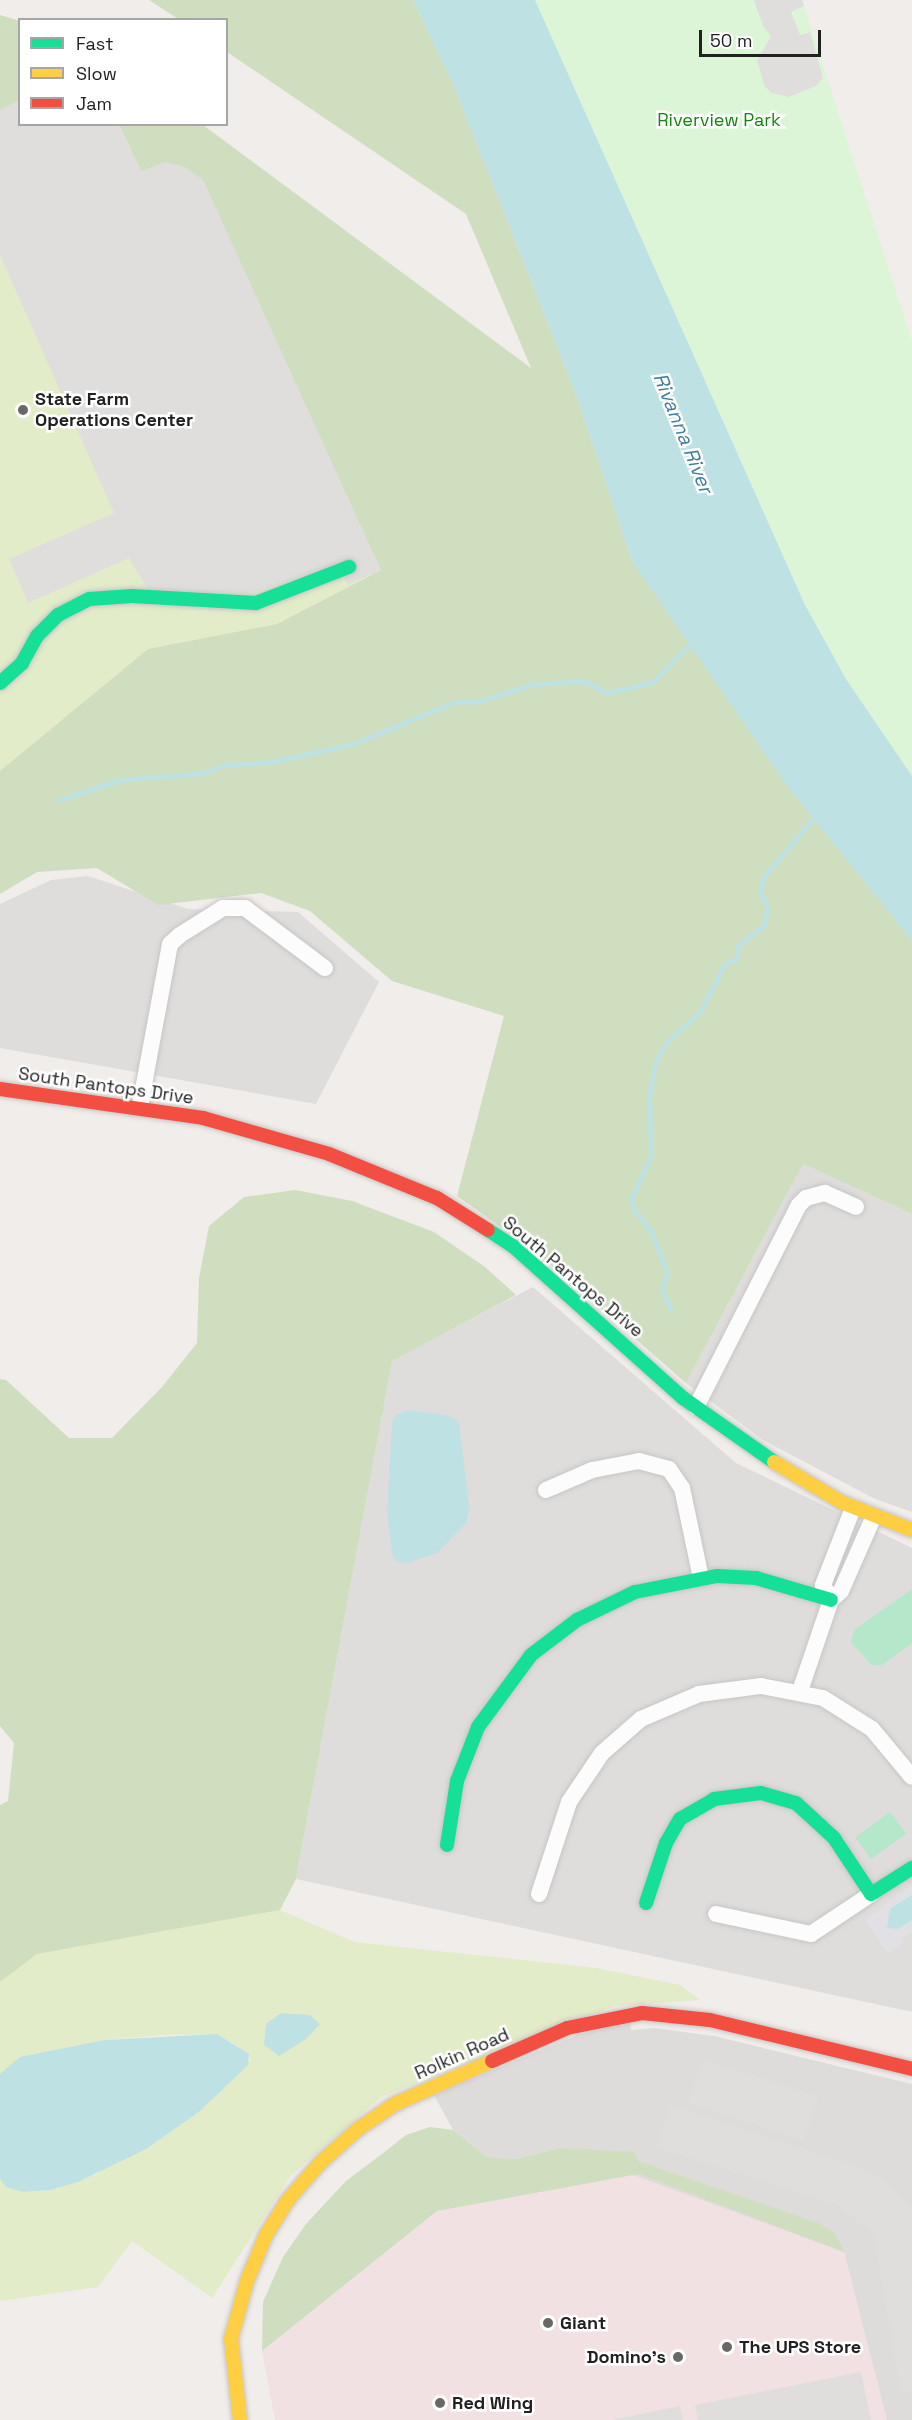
<!DOCTYPE html>
<style>
body{margin:0}
#map{position:relative;width:912px;height:2420px;overflow:hidden;background:#f0edea;font-family:"Space Grotesk",sans-serif}
div>[style]{position:absolute}
[style*='--x']{left:calc(var(--x)*1px);top:calc(var(--y)*1px);width:calc(var(--w)*1px);rotate:calc(var(--a)*1deg)}
.residential>*{inset:0;background:#dfdddc}
.commercial>*{inset:0;background:#f1e1e2}
.religious>*{inset:0;background:#dedcdb}
.grass>*{inset:0;background:#e2ecc8}
.forest>*{inset:0;background:#cfdebf}
.park>*{inset:0;background:#dbf5d6}
.pitch>*{inset:0;background:#b5e7ca;transform-origin:0 0}
.parking>*{inset:0;background:#e0dedd;transform-origin:0 0}
.plaza>*{inset:0;background:#e1e1e5}
.water>*{inset:0;background:#bee1e3}
.stream>*{height:4.5px;margin:-2.25px;padding:0 2.25px;transform-origin:2.25px;border-radius:2.25px;background:#bee1e3}
.roads{filter:drop-shadow(0 0 2px #c7c5c4) drop-shadow(0 0 2px #c7c5c4)}
.street>*{height:16px;margin:-8px;padding:0 8px;transform-origin:8px;border-radius:8px;background:#fdfcfc}
.fast>*{height:14px;margin:-7px;padding:0 7px;transform-origin:7px;border-radius:7px;background:#16e098}
.slow>*{height:14px;margin:-7px;padding:0 7px;transform-origin:7px;border-radius:7px;background:#ffcf43}
.jam>*{height:14px;margin:-7px;padding:0 7px;transform-origin:7px;border-radius:7px;background:#f24e42}
.dots>*{width:16px;height:16px;translate:-50% -50%;box-sizing:border-box;border:3px solid #fff;border-radius:50%}
span{translate:-50% -50%;white-space:nowrap;text-align:center;line-height:1.15;-webkit-text-stroke:5px #fff;paint-order:stroke}
.park-label{font-size:18px;color:#128609}
.poi-label{font-size:18px;color:#212121;font-weight:700}
.left{translate:0 -50%;text-align:left}
.right{translate:-100% -50%;text-align:right}
.street-label{font-size:18px;color:#212121}
.water-label{font-size:20px;color:#417d9c;font-style:italic}
.legend{position:absolute;left:18px;top:18px;width:210px;height:108px;box-sizing:border-box;background:#fff;border:2px solid #a6a6a6;margin:0;padding:8px 10px;list-style:none;font-size:18px;color:#212121}
.legend li{display:flex;align-items:center;gap:12px;height:30px}
.legend b{width:30px;border:2px solid #a6a6a6}
.scale{position:absolute;left:699px;top:30px;width:122px;height:27px;box-sizing:border-box;border:3px solid #212121;border-top:0;padding-left:8px;font-size:18px;line-height:21px;white-space:nowrap;color:#212121;-webkit-text-stroke:4px #fff;paint-order:stroke}
</style>
<div id="map">
<div class="residential">
<div style="clip-path:polygon(88px 876px,188px 909px,298px 912px,379px 982px,316px 1104px,0 1048px,0 904px,51px 880px)"></div>
<div style="clip-path:polygon(803px 1164px,912px 1214px,912px 1512px,875px 1499px,763px 1440px,686px 1383px)"></div>
<div style="clip-path:polygon(533px 1287px,736px 1463px,912px 1548px,912px 2012px,296px 1879px,392px 1360px)"></div>
</div>
<div class="commercial">
<div style="clip-path:polygon(639px 2174px,844px 2252px,887px 2420px,275px 2420px,262px 2351px,437px 2211px)"></div>
</div>
<div class="religious">
<div style="clip-path:polygon(630px 2022px,631px 2030px,654px 2028px,714px 2036px,912px 2084px,912px 2420px,887px 2420px,844px 2252px,559px 2148px,516px 2159px,487px 2157px,453px 2130px,434px 2095px,578px 2035px)"></div>
</div>
<div class="grass">
<div style="clip-path:polygon(19px 101px,20px 124px,119px 125px,141px 171px,165px 162px,381px 570px,277px 624px,148px 649px,0 771px,0 110px)"></div>
<div style="clip-path:polygon(280px 1910px,354px 1942px,596px 1968px,680px 1985px,700px 2000px,615px 2006px,381px 2097px,291px 2175px,212px 2298px,132px 2241px,98px 2287px,0 2301px,0 2179px,6px 2187px,23px 2192px,50px 2190px,97px 2174px,107px 2165px,146px 2149px,199px 2112px,251px 2059px,236px 2045px,217px 2034px,163px 2035px,105px 2040px,0 2074px,0 1982px,37px 1954px)"></div>
</div>
<div class="forest">
<div style="clip-path:polygon(149px 0,413px 0,454px 86px,574px 389px,633px 563px,912px 941px,912px 1214px,803px 1164px,686px 1383px,535px 1251px,457px 1196px,504px 1016px,392px 981px,310px 911px,261px 893px,158px 905px,97px 868px,37px 872px,0 894px,0 771px,148px 649px,277px 624px,381px 570px,141px 171px,119px 125px,203px 125px,531px 368px,466px 214px,227px 52px,226px 20px,178px 19px)"></div>
<div style="clip-path:polygon(0 15px,20px 21px,19px 101px,0 110px)"></div>
<div style="clip-path:polygon(295px 1190px,352px 1201px,434px 1232px,485px 1267px,516px 1295px,392px 1361px,296px 1879px,280px 1910px,37px 1954px,0 1982px,0 1805px,8px 1801px,14px 1743px,0 1726px,0 1379px,6px 1380px,69px 1438px,112px 1438px,162px 1387px,197px 1343px,199px 1278px,209px 1226px,244px 1197px)"></div>
<div style="clip-path:polygon(430px 2127px,453px 2130px,487px 2157px,516px 2159px,559px 2148px,635px 2152px,638px 2161px,818px 2223px,835px 2233px,844px 2252px,639px 2174px,437px 2211px,262px 2351px,263px 2302px,283px 2257px,306px 2224px,346px 2181px,382px 2154px,406px 2135px)"></div>
</div>
<div class="park">
<div style="clip-path:polygon(535px 0,802px 0,912px 342px,912px 776px,846px 679px,805px 605px)"></div>
</div>
<div class="pitch">
<div style="clip-path:polygon(912px 1589px,912px 1643px,882px 1665px,871px 1665px,851px 1642px,854px 1630px)"></div>
<div style="left:890px;top:1812px;width:27px;height:43px;rotate:54deg"></div>
</div>
<div class="parking">
<div style="clip-path:polygon(754px 0,802px 0,804px 6px,791px 12px,800px 35px,810px 32px,823px 78px,816px 86px,789px 97px,772px 93px,765px 87px,757px 61px,771px 36px,763px 26px)"></div>
<div style="clip-path:polygon(19px 101px,20px 124px,119px 125px,141px 171px,165px 162px,185px 167px,203px 180px,381px 570px,347px 585px,337px 564px,251px 593px,148px 590px,129px 558px,28px 603px,9px 559px,114px 513px,0 255px,0 110px)"></div>
<div style="left:703px;top:2059px;width:121px;height:46px;rotate:18deg"></div>
<div style="clip-path:polygon(670px 2105px,860px 2167px,881px 2179px,912px 2208px,912px 2391px,901px 2392px,874px 2235px,840px 2206px,656px 2147px)"></div>
<div style="clip-path:polygon(861px 2372px,871px 2420px,698px 2420px,695px 2405px)"></div>
<div style="clip-path:polygon(680px 2406px,683px 2420px,611px 2420px)"></div>
</div>
<div class="plaza">
<div style="clip-path:polygon(912px 1884px,912px 1933px,901px 1937px,904px 1942px,888px 1953px,865px 1920px)"></div>
</div>
<div class="water">
<div style="clip-path:polygon(413px 0,535px 0,805px 605px,846px 679px,912px 776px,912px 941px,788px 787px,633px 563px,574px 389px,454px 86px)"></div>
<div style="clip-path:polygon(410px 1410px,450px 1416px,459px 1422px,469px 1507px,467px 1522px,437px 1553px,404px 1564px,393px 1559px,387px 1512px,392px 1421px,396px 1415px)"></div>
<div style="clip-path:polygon(912px 1895px,912px 1920px,898px 1929px,887px 1928px,890px 1909px)"></div>
<div style="clip-path:polygon(281px 2013px,310px 2015px,320px 2024px,306px 2039px,279px 2056px,264px 2045px,266px 2024px)"></div>
<div style="clip-path:polygon(217px 2034px,249px 2054px,248px 2065px,199px 2112px,146px 2149px,78px 2182px,50px 2190px,23px 2192px,6px 2187px,0 2179px,0 2074px,20px 2057px,105px 2040px)"></div>
</div>
<div class="stream">
<div style="--x:59;--y:800;--w:64;--a:-18.2"></div>
<div style="--x:120;--y:780;--w:84;--a:-4.8"></div>
<div style="--x:204;--y:773;--w:22;--a:-21"></div>
<div style="--x:225;--y:765;--w:46;--a:-3.7"></div>
<div style="--x:271;--y:762;--w:84;--a:-12.4"></div>
<div style="--x:353;--y:744;--w:110;--a:-22.4"></div>
<div style="--x:455;--y:702;--w:26;--a:-2"></div>
<div style="--x:481;--y:701;--w:55;--a:-18.1"></div>
<div style="--x:533;--y:684;--w:52;--a:-3.3"></div>
<div style="--x:585;--y:681;--w:25;--a:29"></div>
<div style="--x:607;--y:693;--w:47;--a:-13.4"></div>
<div style="--x:653;--y:682;--w:59;--a:-45.7"></div>
<div style="--x:671;--y:1311;--w:23;--a:-113"></div>
<div style="--x:662;--y:1290;--w:19;--a:-74"></div>
<div style="--x:667;--y:1272;--w:45;--a:-112"></div>
<div style="--x:650;--y:1230;--w:27;--a:-129"></div>
<div style="--x:633;--y:1209;--w:12;--a:-95"></div>
<div style="--x:632;--y:1197;--w:45;--a:-65.1"></div>
<div style="--x:651;--y:1156;--w:60;--a:-91.9"></div>
<div style="--x:649;--y:1096;--w:36;--a:-79"></div>
<div style="--x:656;--y:1061;--w:22;--a:-60"></div>
<div style="--x:667;--y:1042;--w:45;--a:-42.3"></div>
<div style="--x:700;--y:1012;--w:53;--a:-62.9"></div>
<div style="--x:724;--y:965;--w:15;--a:-28"></div>
<div style="--x:737;--y:958;--w:12;--a:-85"></div>
<div style="--x:738;--y:946;--w:33;--a:-38"></div>
<div style="--x:764;--y:926;--w:20;--a:-81"></div>
<div style="--x:767;--y:906;--w:15;--a:-118"></div>
<div style="--x:760;--y:893;--w:15;--a:-79"></div>
<div style="--x:763;--y:878;--w:82;--a:-49.9"></div>
</div>
<div class="roads">
<div class="street">
<div style="--x:140;--y:1106;--w:165;--a:-79.5"></div>
<div style="--x:170;--y:944;--w:13;--a:-42"></div>
<div style="--x:180;--y:935;--w:51;--a:-32.1"></div>
<div style="--x:223;--y:908;--w:22;--a:0"></div>
<div style="--x:245;--y:908;--w:100;--a:36.9"></div>
<div style="--x:696;--y:1407;--w:227;--a:-63"></div>
<div style="--x:799;--y:1205;--w:10;--a:-45"></div>
<div style="--x:806;--y:1198;--w:20;--a:-15"></div>
<div style="--x:825;--y:1193;--w:34;--a:24"></div>
<div style="--x:546;--y:1490;--w:50;--a:-23.5"></div>
<div style="--x:592;--y:1470;--w:48;--a:-10.8"></div>
<div style="--x:639;--y:1461;--w:31;--a:15"></div>
<div style="--x:669;--y:1469;--w:23;--a:56"></div>
<div style="--x:682;--y:1488;--w:92;--a:78.1"></div>
<div style="--x:831;--y:1600;--w:17;--a:-118"></div>
<div style="--x:823;--y:1585;--w:83;--a:-68.7"></div>
<div style="--x:800;--y:1691;--w:96;--a:-71.2"></div>
<div style="--x:831;--y:1600;--w:13;--a:-42"></div>
<div style="--x:841;--y:1591;--w:80;--a:-66.3"></div>
<div style="--x:539;--y:1894;--w:97;--a:-71.9"></div>
<div style="--x:569;--y:1802;--w:59;--a:-56"></div>
<div style="--x:602;--y:1753;--w:52;--a:-41.1"></div>
<div style="--x:641;--y:1719;--w:63;--a:-23.3"></div>
<div style="--x:699;--y:1694;--w:63;--a:-7.4"></div>
<div style="--x:761;--y:1686;--w:63;--a:11"></div>
<div style="--x:823;--y:1698;--w:58;--a:32.3"></div>
<div style="--x:872;--y:1729;--w:62;--a:50.2"></div>
<div style="--x:716;--y:1914;--w:97;--a:11.9"></div>
<div style="--x:811;--y:1934;--w:72;--a:-33.7"></div>
</div>
<div class="fast">
<div style="--x:0;--y:683;--w:30;--a:-42"></div>
<div style="--x:22;--y:663;--w:31;--a:-61"></div>
<div style="--x:37;--y:636;--w:30;--a:-45"></div>
<div style="--x:58;--y:615;--w:35;--a:-27"></div>
<div style="--x:89;--y:599;--w:43;--a:-4"></div>
<div style="--x:132;--y:596;--w:124;--a:3.2"></div>
<div style="--x:256;--y:603;--w:100;--a:-21.2"></div>
<div style="--x:488;--y:1230;--w:31;--a:33"></div>
<div style="--x:514;--y:1247;--w:227;--a:41.8"></div>
<div style="--x:683;--y:1398;--w:111;--a:35.1"></div>
<div style="--x:447;--y:1845;--w:65;--a:-81.1"></div>
<div style="--x:457;--y:1781;--w:58;--a:-68.7"></div>
<div style="--x:478;--y:1727;--w:89;--a:-53.6"></div>
<div style="--x:531;--y:1655;--w:58;--a:-37.3"></div>
<div style="--x:577;--y:1620;--w:64;--a:-25.8"></div>
<div style="--x:635;--y:1592;--w:84;--a:-11"></div>
<div style="--x:717;--y:1576;--w:39;--a:3"></div>
<div style="--x:756;--y:1578;--w:78;--a:16.3"></div>
<div style="--x:646;--y:1903;--w:63;--a:-71.6"></div>
<div style="--x:666;--y:1843;--w:28;--a:-60"></div>
<div style="--x:680;--y:1819;--w:39;--a:-30"></div>
<div style="--x:714;--y:1799;--w:47;--a:-7.3"></div>
<div style="--x:761;--y:1793;--w:36;--a:16"></div>
<div style="--x:796;--y:1803;--w:52;--a:42.6"></div>
<div style="--x:834;--y:1838;--w:67;--a:56.5"></div>
<div style="--x:871;--y:1894;--w:49;--a:-32.4"></div>
</div>
<div class="slow">
<div style="--x:774;--y:1462;--w:78;--a:30.8"></div>
<div style="--x:841;--y:1502;--w:76;--a:21.5"></div>
<div style="--x:240;--y:2420;--w:81;--a:-96.3"></div>
<div style="--x:231;--y:2339;--w:60;--a:-74.6"></div>
<div style="--x:247;--y:2281;--w:50;--a:-67.6"></div>
<div style="--x:266;--y:2235;--w:40;--a:-58"></div>
<div style="--x:287;--y:2201;--w:50;--a:-49"></div>
<div style="--x:320;--y:2163;--w:51;--a:-41.8"></div>
<div style="--x:358;--y:2129;--w:45;--a:-34"></div>
<div style="--x:395;--y:2104;--w:106;--a:-23.9"></div>
</div>
<div class="jam">
<div style="--x:0;--y:1089;--w:205;--a:8.1"></div>
<div style="--x:203;--y:1118;--w:131;--a:15.9"></div>
<div style="--x:329;--y:1154;--w:117;--a:22.2"></div>
<div style="--x:437;--y:1198;--w:60;--a:32.1"></div>
<div style="--x:492;--y:2061;--w:82;--a:-23.7"></div>
<div style="--x:567;--y:2028;--w:76;--a:-11.3"></div>
<div style="--x:642;--y:2013;--w:68;--a:5.9"></div>
<div style="--x:710;--y:2020;--w:208;--a:13.6"></div>
</div>
</div>
<div class="dots">
<div style="left:23px;top:410px;background:#696867"></div>
<div style="left:548px;top:2323px;background:#696867"></div>
<div style="left:727px;top:2347px;background:#696867"></div>
<div style="left:678px;top:2357px;background:#696867"></div>
<div style="left:440px;top:2403px;background:#696867"></div>
</div>
<div class="park-label">
<span style="left:719px;top:120px">Riverview Park</span>
</div>
<div class="poi-label">
<span class="left" style="left:35px;top:410px">State Farm<br>Operations Center</span>
<span class="left" style="left:560px;top:2323px">Giant</span>
<span class="left" style="left:739px;top:2347px">The UPS Store</span>
<span class="right" style="left:666px;top:2357px">Domino's</span>
<span class="left" style="left:452px;top:2403px">Red Wing</span>
</div>
<div class="street-label">
<span style="left:106px;top:1086px;rotate:8deg">South Pantops Drive</span>
<span style="left:573px;top:1277px;rotate:40deg">South Pantops Drive</span>
<span style="left:462px;top:2054px;rotate:-24deg">Rolkin Road</span>
</div>
<div class="water-label">
<span style="left:683px;top:433px;rotate:68deg">Rivanna River</span>
</div>
<ul class="legend">
<li><b style="height:8px;background:#16e098"></b>Fast</li>
<li><b style="height:8px;background:#ffcf43"></b>Slow</li>
<li><b style="height:8px;background:#f24e42"></b>Jam</li>
</ul>
<div class="scale">50 m</div>
</div>
